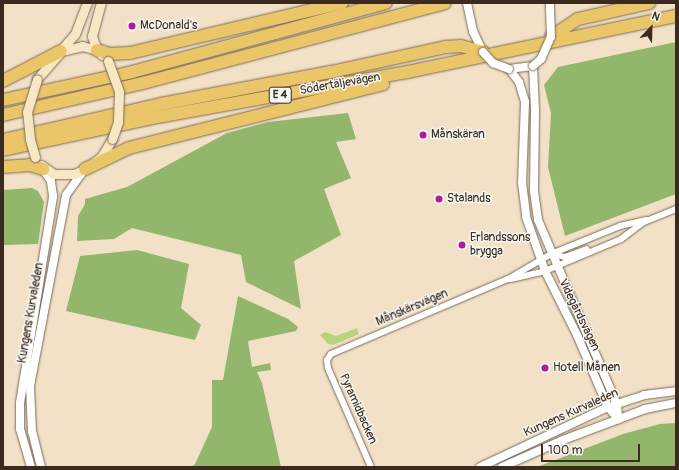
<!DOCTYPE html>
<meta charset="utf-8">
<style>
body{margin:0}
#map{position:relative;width:679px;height:470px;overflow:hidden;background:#f2e1c6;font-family:Pangolin,sans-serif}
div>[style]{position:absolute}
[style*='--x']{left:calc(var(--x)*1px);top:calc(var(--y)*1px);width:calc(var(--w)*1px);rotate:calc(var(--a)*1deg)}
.green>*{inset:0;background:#b8d47b}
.forest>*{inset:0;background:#92b66b}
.roads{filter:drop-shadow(0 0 1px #7b6a59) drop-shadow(0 0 1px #7b6a59)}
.minor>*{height:6px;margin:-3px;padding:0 3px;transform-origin:3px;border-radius:3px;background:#fff}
.tertiary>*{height:8px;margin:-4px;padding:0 4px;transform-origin:4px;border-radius:4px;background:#fff}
.secondary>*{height:9px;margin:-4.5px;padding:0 4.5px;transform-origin:4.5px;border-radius:4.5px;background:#f7e8c3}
.motorway>*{height:12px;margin:-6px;padding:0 6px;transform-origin:6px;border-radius:6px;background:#ebc669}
.bridges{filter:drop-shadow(0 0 1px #7b6a59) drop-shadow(0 0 1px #7b6a59)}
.tertiary-bridge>*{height:8px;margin:-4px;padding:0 4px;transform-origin:4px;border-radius:4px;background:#fff}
.secondary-bridge>*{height:9px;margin:-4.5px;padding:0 4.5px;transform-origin:4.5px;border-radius:4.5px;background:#f7e8c3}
.dots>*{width:11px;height:11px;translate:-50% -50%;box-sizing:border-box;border:2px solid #f6f6f2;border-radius:50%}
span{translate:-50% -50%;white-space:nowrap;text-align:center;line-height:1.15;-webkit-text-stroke:3px #f6f6f2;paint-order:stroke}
.shield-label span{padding:1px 3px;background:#f6f6f2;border:1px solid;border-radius:3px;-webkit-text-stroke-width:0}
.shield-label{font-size:11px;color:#3b2a1e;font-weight:700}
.poi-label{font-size:12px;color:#3b2a1e}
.left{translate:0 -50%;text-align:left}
.street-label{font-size:12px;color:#3b2a1e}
.frame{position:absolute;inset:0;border:4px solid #3b2a1e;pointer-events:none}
.north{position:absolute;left:631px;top:8px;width:40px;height:40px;-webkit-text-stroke:3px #f6f6f2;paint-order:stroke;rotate:23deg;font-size:11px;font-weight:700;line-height:16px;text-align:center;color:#3b2a1e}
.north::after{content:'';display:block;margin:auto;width:14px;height:18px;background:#3b2a1e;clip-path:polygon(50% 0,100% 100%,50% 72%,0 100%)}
.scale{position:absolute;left:541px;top:444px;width:99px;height:18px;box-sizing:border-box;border:2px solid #3b2a1e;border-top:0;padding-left:5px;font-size:12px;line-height:14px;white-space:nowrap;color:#3b2a1e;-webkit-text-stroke:3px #f6f6f2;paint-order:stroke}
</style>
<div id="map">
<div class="green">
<div style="clip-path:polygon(357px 328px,359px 334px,333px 345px,328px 344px,320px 335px,325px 332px,336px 336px)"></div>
</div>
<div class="forest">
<div style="clip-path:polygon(676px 42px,676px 194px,565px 236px,548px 167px,551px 113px,544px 85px,558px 67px)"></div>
<div style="clip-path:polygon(348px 113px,356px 139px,336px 142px,351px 178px,324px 189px,341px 235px,294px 261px,301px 309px,246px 282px,241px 255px,132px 228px,114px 239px,77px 241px,78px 216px,85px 204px,85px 199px,127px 187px,227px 133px,268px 122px)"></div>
<div style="clip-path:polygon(32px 188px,38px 191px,44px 202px,38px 244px,3px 245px,3px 190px)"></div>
<div style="clip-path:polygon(137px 250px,189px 264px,181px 308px,201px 325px,195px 340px,66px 311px,80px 256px)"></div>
<div style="clip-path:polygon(238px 296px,288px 319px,298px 327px,296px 331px,248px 341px,252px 367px,270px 363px,271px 370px,257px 372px,262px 383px,281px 467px,191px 467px,195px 464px,212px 427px,212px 380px,223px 380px)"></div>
<div style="clip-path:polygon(676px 423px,676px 467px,537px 467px,623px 434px,660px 424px)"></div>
</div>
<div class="roads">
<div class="minor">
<div style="--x:644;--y:222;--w:35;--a:-22"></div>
<div style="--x:551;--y:254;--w:14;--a:12"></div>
<div style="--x:565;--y:257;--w:23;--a:-20"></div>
<div style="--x:511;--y:279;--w:35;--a:-13"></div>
<div style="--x:545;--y:271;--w:82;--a:-22.8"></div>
<div style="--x:621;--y:239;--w:31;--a:-37"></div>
<div style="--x:371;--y:467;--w:108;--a:-113.5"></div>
<div style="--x:328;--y:368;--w:8;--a:-97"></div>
<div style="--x:327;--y:360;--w:7;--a:-56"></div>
<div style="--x:331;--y:354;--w:192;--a:-23"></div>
<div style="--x:508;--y:279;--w:50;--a:-30.2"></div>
<div style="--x:551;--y:254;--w:74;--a:-22.1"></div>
<div style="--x:620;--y:226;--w:27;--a:-13"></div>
</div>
<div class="tertiary">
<div style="--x:467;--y:3;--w:29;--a:78"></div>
<div style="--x:473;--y:31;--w:23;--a:65"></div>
<div style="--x:509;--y:69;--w:24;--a:-7"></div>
<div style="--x:533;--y:66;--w:44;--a:87.4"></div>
<div style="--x:535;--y:110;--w:81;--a:90.7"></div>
<div style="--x:534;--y:191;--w:29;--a:82"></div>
<div style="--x:538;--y:220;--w:200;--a:66.8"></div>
<div style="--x:617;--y:404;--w:15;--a:86"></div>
<div style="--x:509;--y:69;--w:16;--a:52"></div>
<div style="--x:519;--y:82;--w:21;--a:73"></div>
<div style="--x:525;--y:102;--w:80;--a:92.1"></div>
<div style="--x:522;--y:182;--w:35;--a:83"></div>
<div style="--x:526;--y:217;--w:57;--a:70.6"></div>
<div style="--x:545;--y:271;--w:72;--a:63.4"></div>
<div style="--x:577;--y:335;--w:78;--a:66.7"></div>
<div style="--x:608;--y:407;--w:16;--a:50"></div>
<div style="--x:31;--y:467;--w:40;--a:-106"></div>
<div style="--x:20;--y:429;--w:26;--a:-90"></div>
<div style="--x:20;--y:403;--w:210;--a:-80.9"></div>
<div style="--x:53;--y:196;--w:15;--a:-98"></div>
<div style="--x:51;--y:181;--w:14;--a:-124"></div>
<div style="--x:41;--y:467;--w:36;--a:-104"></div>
<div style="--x:32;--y:432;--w:46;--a:-92.5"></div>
<div style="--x:30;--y:386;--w:194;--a:-79.3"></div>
<div style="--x:66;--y:195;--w:32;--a:-54"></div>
<div style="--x:480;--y:467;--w:141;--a:-25.1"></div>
<div style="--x:608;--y:407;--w:38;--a:-18"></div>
<div style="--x:644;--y:395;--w:32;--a:-7"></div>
<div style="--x:502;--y:467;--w:67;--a:-23.9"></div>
<div style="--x:563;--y:440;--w:88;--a:-20.7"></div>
<div style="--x:645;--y:409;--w:32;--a:-11"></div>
</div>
<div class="secondary">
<div style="--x:61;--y:50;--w:21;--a:-49"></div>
<div style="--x:75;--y:34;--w:33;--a:-69"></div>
<div style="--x:97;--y:50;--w:15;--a:-110"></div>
<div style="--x:92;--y:36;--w:34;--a:-75"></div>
<div style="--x:37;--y:79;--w:37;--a:-49"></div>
<div style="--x:61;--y:51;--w:22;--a:-13"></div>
<div style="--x:82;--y:46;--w:16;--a:15"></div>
<div style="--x:97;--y:50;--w:7;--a:45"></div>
<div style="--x:41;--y:165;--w:16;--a:35"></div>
<div style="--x:54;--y:174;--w:20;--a:0"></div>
<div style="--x:74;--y:174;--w:12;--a:-24"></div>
<div style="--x:85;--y:169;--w:21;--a:-37"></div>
<div style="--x:102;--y:156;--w:20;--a:-60"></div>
</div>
<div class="motorway">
<div style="--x:551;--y:37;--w:32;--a:-34"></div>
<div style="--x:578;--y:19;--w:73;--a:-12.7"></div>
<div style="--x:97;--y:50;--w:13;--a:18"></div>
<div style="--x:109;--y:54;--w:21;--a:-3"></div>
<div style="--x:130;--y:53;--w:218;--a:-13.3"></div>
<div style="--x:3;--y:81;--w:65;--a:-27.3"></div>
<div style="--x:3;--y:100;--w:132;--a:-12.2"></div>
<div style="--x:132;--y:72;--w:263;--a:-15.2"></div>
<div style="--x:3;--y:115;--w:144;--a:-12.9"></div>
<div style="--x:143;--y:83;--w:312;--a:-14.8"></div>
<div style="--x:3;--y:140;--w:162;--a:-12.8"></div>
<div style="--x:161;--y:104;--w:173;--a:-10.7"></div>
<div style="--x:331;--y:72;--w:118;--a:-12.3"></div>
<div style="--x:446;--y:47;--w:15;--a:-4"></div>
<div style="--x:461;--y:46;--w:23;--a:15"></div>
<div style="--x:3;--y:150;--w:157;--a:-12.1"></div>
<div style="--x:157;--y:117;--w:255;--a:-10.2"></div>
<div style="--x:408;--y:72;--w:274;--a:-11.8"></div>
<div style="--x:3;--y:167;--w:27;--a:-4"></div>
<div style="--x:30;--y:165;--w:14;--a:17"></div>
<div style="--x:85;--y:169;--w:49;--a:-25.5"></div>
<div style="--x:129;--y:148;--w:262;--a:-14.1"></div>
</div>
</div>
<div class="bridges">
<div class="tertiary-bridge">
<div style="--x:483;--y:52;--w:15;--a:48"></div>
<div style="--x:493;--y:63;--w:17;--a:21"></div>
<div style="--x:533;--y:66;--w:11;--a:-41"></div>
<div style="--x:541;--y:59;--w:24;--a:-66"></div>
<div style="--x:551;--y:37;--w:34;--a:-92"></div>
</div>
<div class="secondary-bridge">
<div style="--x:108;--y:61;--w:33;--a:70"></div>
<div style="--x:119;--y:92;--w:30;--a:92"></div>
<div style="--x:118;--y:122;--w:18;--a:109"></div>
<div style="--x:35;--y:157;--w:19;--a:-106"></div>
<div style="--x:30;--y:139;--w:27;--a:-96"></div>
<div style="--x:27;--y:112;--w:34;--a:-73"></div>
</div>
</div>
<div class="dots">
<div style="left:132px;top:26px;background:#b5179e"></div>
<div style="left:423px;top:135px;background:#b5179e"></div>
<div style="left:439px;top:199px;background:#b5179e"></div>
<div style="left:462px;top:245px;background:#b5179e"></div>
<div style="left:545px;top:368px;background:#b5179e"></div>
</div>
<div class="shield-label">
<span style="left:280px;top:95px">E 4</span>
</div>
<div class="poi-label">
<span class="left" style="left:140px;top:26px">McDonald's</span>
<span class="left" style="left:431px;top:135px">Månskäran</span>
<span class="left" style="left:447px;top:199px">Stalands</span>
<span class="left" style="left:470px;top:245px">Erlandssons<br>brygga</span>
<span class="left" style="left:553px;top:368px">Hotell Månen</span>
</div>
<div class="street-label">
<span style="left:340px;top:84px;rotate:-10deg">Södertäljevägen</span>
<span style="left:412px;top:308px;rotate:-23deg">Månskärsvägen</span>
<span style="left:31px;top:313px;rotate:-80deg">Kungens Kurvaleden</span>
<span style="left:579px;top:315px;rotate:64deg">Videgårdsvägen</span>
<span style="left:358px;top:409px;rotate:66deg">Pyramidbacken</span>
<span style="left:571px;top:413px;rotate:-24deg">Kungens Kurvaleden</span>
</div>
<div class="frame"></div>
<div class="north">N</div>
<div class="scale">100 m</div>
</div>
